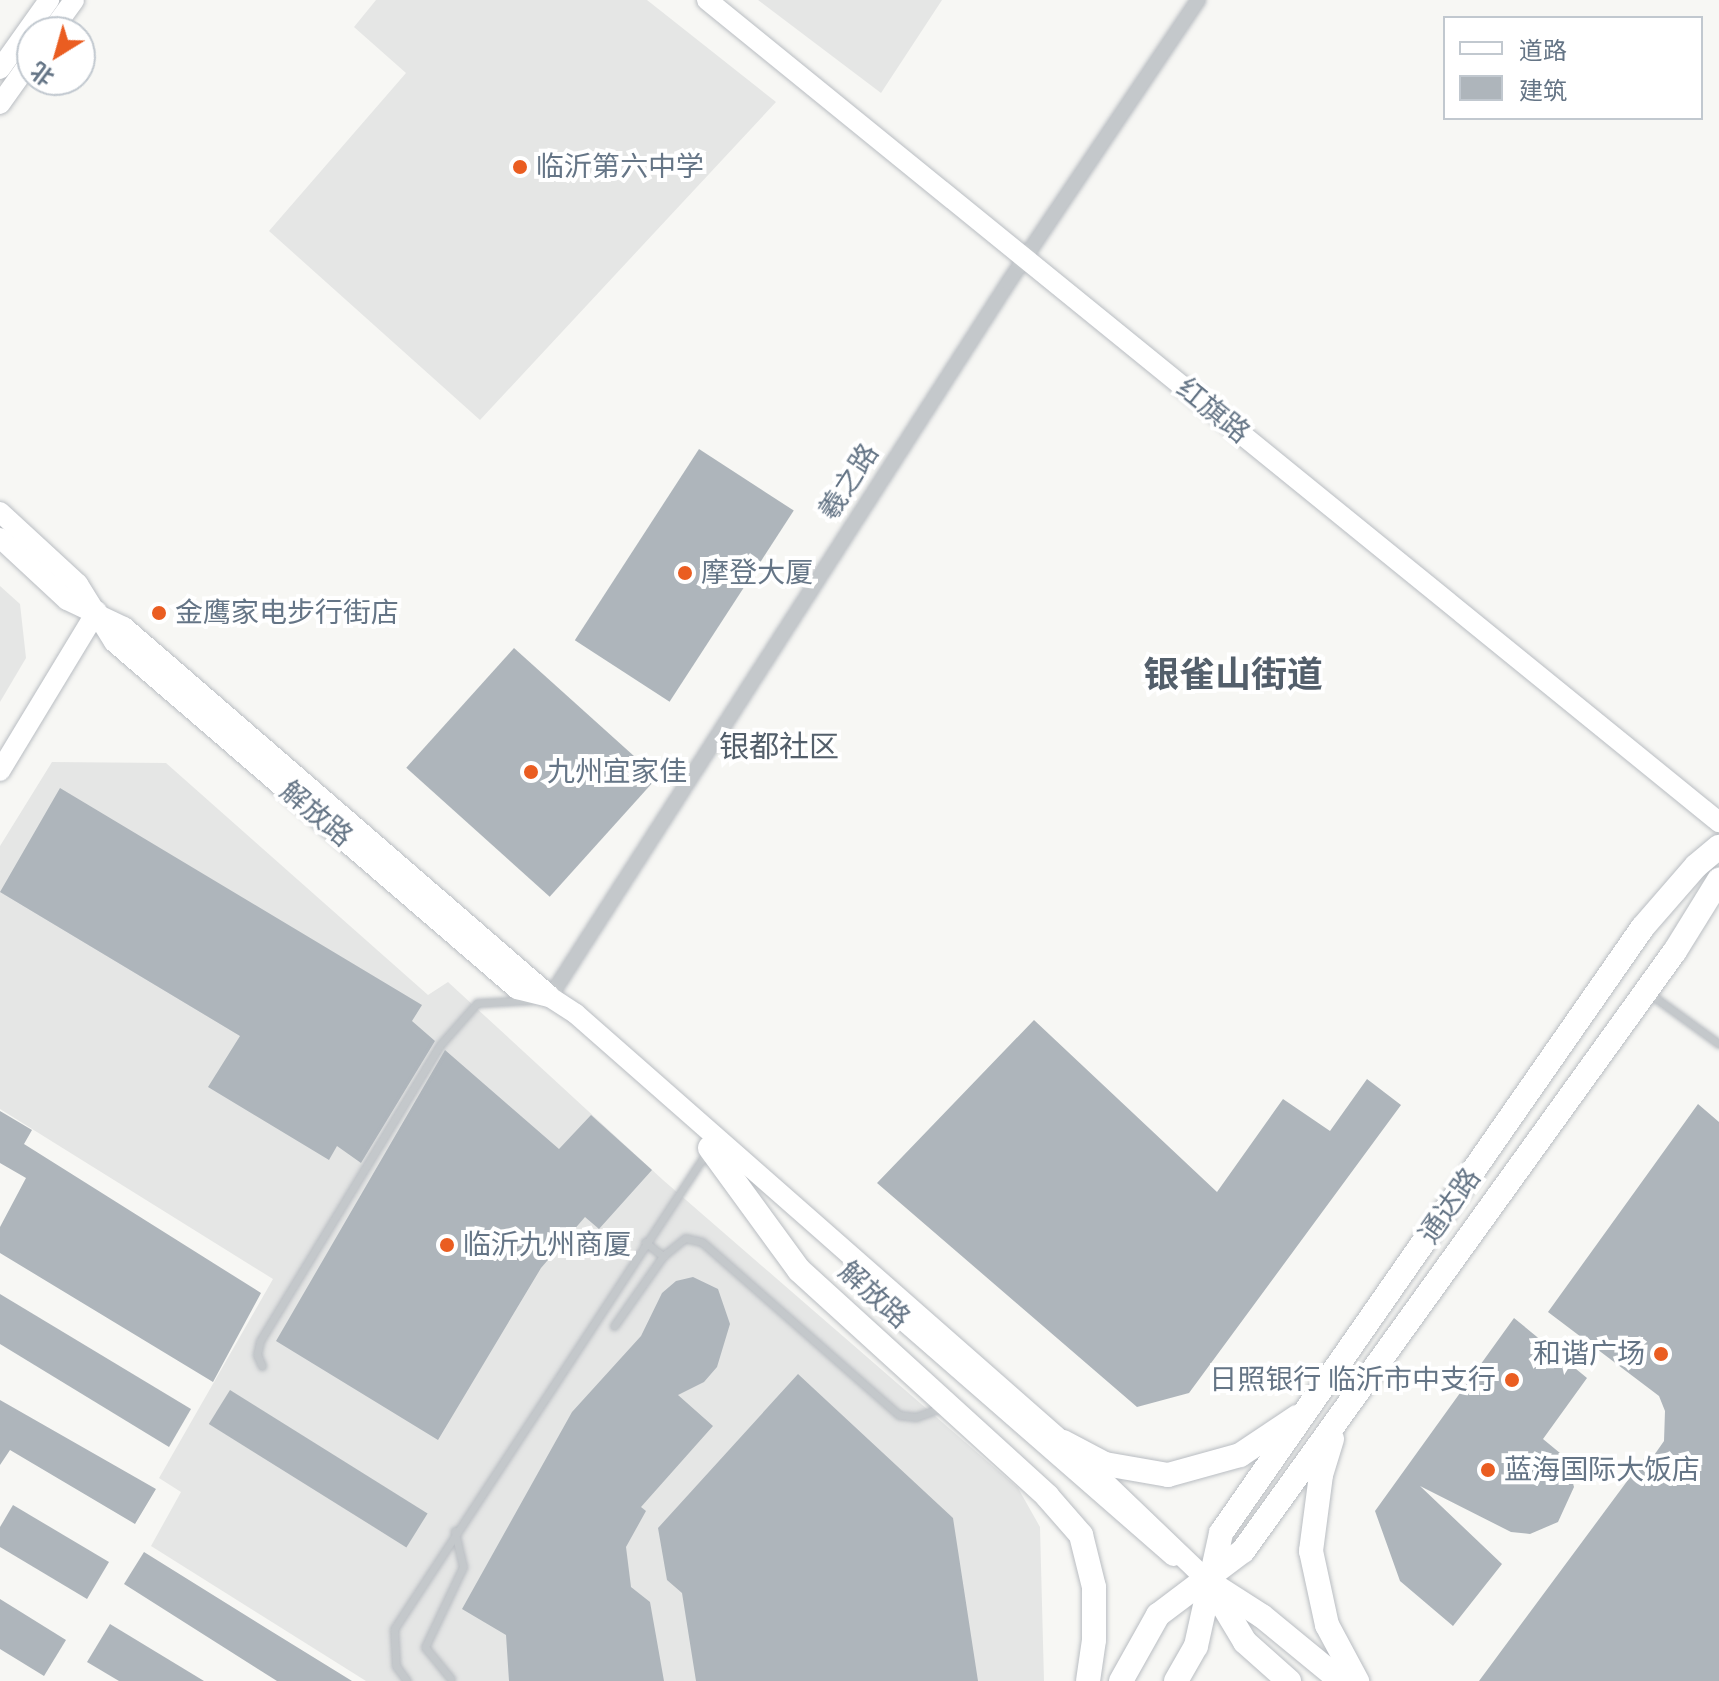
<!DOCTYPE html>
<meta charset="utf-8">
<style>
body{margin:0}
#map{position:relative;width:1719px;height:1681px;overflow:hidden;background:#f7f7f4;font-family:Rubik,"Noto Sans SC",sans-serif}
div>[style]{position:absolute}
[style*='--x']{left:calc(var(--x)*1px);top:calc(var(--y)*1px);width:calc(var(--w)*1px);rotate:calc(var(--a)*1deg)}
.built>*{inset:0;background:#e5e6e5}
.building>*{inset:0;background:#aeb5bb;transform-origin:0 0}
.roads{filter:drop-shadow(0 0 2px #b9bdc2) drop-shadow(0 0 2px #b9bdc2)}
.lane>*{height:7px;margin:-3.5px;padding:0 3.5px;transform-origin:3.5px;border-radius:3.5px;background:#c4c8cb}
.street>*{height:14px;margin:-7px;padding:0 7px;transform-origin:7px;border-radius:7px;background:#c4c8cb}
.secondary>*{height:20px;margin:-10px;padding:0 10px;transform-origin:10px;border-radius:10px;background:#fff}
.primary>*{height:24px;margin:-12px;padding:0 12px;transform-origin:12px;border-radius:12px;background:#fff}
.dots>*{width:22px;height:22px;translate:-50% -50%;box-sizing:border-box;border:4px solid #fff;border-radius:50%}
span{translate:-50% -50%;white-space:nowrap;text-align:center;line-height:1.15;-webkit-text-stroke:8px #fff;paint-order:stroke}
.poi-label{font-size:28px;color:#657586}
.left{translate:0 -50%;text-align:left}
.right{translate:-100% -50%;text-align:right}
.street-label{font-size:28px;color:#657586}
.neighbourhood-label{font-size:30px;color:#535f6b}
.district-label{font-size:36px;color:#535f6b;font-weight:700}
.legend{position:absolute;left:1443px;top:16px;width:260px;height:104px;box-sizing:border-box;background:#fff;border:2px solid #c1c8cf;margin:0;padding:10px 14px;list-style:none;font-size:24px;color:#657586}
.legend li{display:flex;align-items:center;gap:16px;height:40px}
.legend b{width:40px;border:2px solid #c1c8cf}
.north{position:absolute;left:16px;top:16px;width:80px;height:80px;box-sizing:border-box;background:#fff;border:2px solid #c1c8cf;border-radius:50%;rotate:217deg;font-size:22px;font-weight:700;line-height:32px;text-align:center;color:#657586}
.north::after{content:'';display:block;margin:auto;width:28px;height:36px;background:#ea5d21;clip-path:polygon(50% 0,100% 100%,50% 72%,0 100%)}
</style>
<div id="map">
<div class="built">
<div style="clip-path:polygon(376px 0,647px 0,776px 102px,480px 420px,269px 231px,406px 73px,354px 27px)"></div>
<div style="clip-path:polygon(758px 0,942px 0,881px 93px)"></div>
<div style="clip-path:polygon(0 586px,20px 604px,26px 658px,0 702px)"></div>
<div style="clip-path:polygon(52px 762px,166px 763px,428px 995px,448px 982px,663px 1180px,1018px 1488px,1040px 1527px,1044px 1681px,366px 1681px,151px 1546px,181px 1492px,159px 1478px,273px 1279px,0 1109px,0 846px)"></div>
</div>
<div class="building">
<div style="left:699px;top:449px;width:113px;height:228px;rotate:33deg"></div>
<div style="left:514px;top:648px;width:193px;height:161px;rotate:42deg"></div>
<div style="clip-path:polygon(60px 788px,422px 1005px,412px 1021px,435px 1041px,361px 1163px,337px 1146px,329px 1160px,208px 1087px,240px 1036px,0 892px)"></div>
<div style="clip-path:polygon(1034px 1020px,1217px 1192px,1283px 1099px,1330px 1131px,1367px 1079px,1401px 1105px,1189px 1393px,1137px 1407px,877px 1183px)"></div>
<div style="clip-path:polygon(445px 1050px,559px 1149px,591px 1115px,652px 1170px,599px 1229px,585px 1217px,541px 1268px,438px 1440px,276px 1341px)"></div>
<div style="clip-path:polygon(1698px 1104px,1719px 1122px,1719px 1681px,1479px 1681px,1645px 1457px,1650px 1461px,1664px 1441px,1665px 1411px,1659px 1396px,1548px 1312px)"></div>
<div style="clip-path:polygon(0 1111px,32px 1130px,24px 1144px,261px 1293px,213px 1382px,0 1253px,0 1227px,26px 1178px,0 1163px)"></div>
<div style="clip-path:polygon(693px 1277px,718px 1289px,730px 1324px,717px 1367px,704px 1382px,678px 1395px,713px 1426px,641px 1507px,646px 1511px,626px 1547px,631px 1587px,650px 1602px,664px 1681px,509px 1681px,506px 1635px,462px 1609px,572px 1412px,641px 1336px,662px 1293px,676px 1281px)"></div>
<div style="clip-path:polygon(0 1294px,191px 1409px,169px 1447px,0 1344px)"></div>
<div style="clip-path:polygon(1514px 1318px,1587px 1378px,1543px 1439px,1566px 1458px,1574px 1487px,1558px 1522px,1530px 1534px,1511px 1532px,1420px 1486px,1502px 1564px,1453px 1626px,1400px 1581px,1375px 1511px)"></div>
<div style="clip-path:polygon(798px 1374px,953px 1518px,978px 1681px,696px 1681px,682px 1593px,667px 1580px,658px 1528px)"></div>
<div style="left:230px;top:1390px;width:233px;height:40px;rotate:32deg"></div>
<div style="clip-path:polygon(0 1400px,156px 1489px,135px 1524px,10px 1450px,0 1465px)"></div>
<div style="clip-path:polygon(13px 1505px,109px 1562px,87px 1599px,0 1547px,0 1527px)"></div>
<div style="clip-path:polygon(144px 1552px,266px 1628px,352px 1681px,277px 1681px,124px 1584px)"></div>
<div style="clip-path:polygon(0 1599px,66px 1640px,44px 1676px,0 1649px)"></div>
<div style="clip-path:polygon(110px 1624px,204px 1681px,119px 1681px,87px 1662px)"></div>
</div>
<div class="roads">
<div class="lane">
<div style="--x:1650;--y:994;--w:85;--a:35.9"></div>
<div style="--x:645;--y:1242;--w:23;--a:38"></div>
<div style="--x:663;--y:1256;--w:28;--a:-39"></div>
<div style="--x:685;--y:1238;--w:17;--a:13"></div>
<div style="--x:702;--y:1242;--w:262;--a:41.3"></div>
<div style="--x:899;--y:1415;--w:17;--a:7"></div>
<div style="--x:916;--y:1417;--w:27;--a:-20"></div>
<div style="--x:614;--y:1326;--w:85;--a:-55"></div>
<div style="--x:262;--y:1366;--w:12;--a:-114"></div>
<div style="--x:257;--y:1355;--w:14;--a:-78"></div>
<div style="--x:260;--y:1341;--w:346;--a:-58.7"></div>
<div style="--x:440;--y:1045;--w:56;--a:-48.6"></div>
<div style="--x:477;--y:1003;--w:56;--a:-3.1"></div>
<div style="--x:451;--y:1679;--w:41;--a:-129.1"></div>
<div style="--x:425;--y:1647;--w:89;--a:-64.6"></div>
<div style="--x:463;--y:1567;--w:37;--a:-103"></div>
<div style="--x:407;--y:1681;--w:19;--a:-126"></div>
<div style="--x:396;--y:1666;--w:37;--a:-93"></div>
<div style="--x:394;--y:1629;--w:573;--a:-56.75"></div>
</div>
<div class="street">
<div style="--x:550;--y:997;--w:848;--a:-57.32"></div>
<div style="--x:1008;--y:283;--w:341;--a:-56.1"></div>
</div>
<div class="secondary">
<div style="--x:707;--y:0;--w:1304;--a:39.09"></div>
<div style="--x:51;--y:32;--w:39;--a:-54"></div>
<div style="--x:0;--y:69;--w:85;--a:-54.6"></div>
<div style="--x:0;--y:104;--w:55;--a:-54.6"></div>
<div style="--x:0;--y:512;--w:106;--a:42.7"></div>
<div style="--x:78;--y:584;--w:68;--a:58.2"></div>
<div style="--x:114;--y:642;--w:532;--a:40.73"></div>
<div style="--x:517;--y:989;--w:34;--a:14"></div>
<div style="--x:550;--y:997;--w:31;--a:33"></div>
<div style="--x:576;--y:1014;--w:648;--a:41.31"></div>
<div style="--x:1063;--y:1442;--w:202;--a:43.8"></div>
<div style="--x:0;--y:538;--w:91;--a:42.8"></div>
<div style="--x:67;--y:600;--w:63;--a:25.3"></div>
<div style="--x:124;--y:627;--w:562;--a:40.89"></div>
<div style="--x:0;--y:771;--w:187;--a:-58.8"></div>
<div style="--x:872;--y:1293;--w:400;--a:41.1"></div>
</div>
<div class="primary">
<div style="--x:710;--y:1148;--w:151;--a:53.9"></div>
<div style="--x:799;--y:1270;--w:336;--a:42.3"></div>
<div style="--x:1047;--y:1496;--w:52;--a:48.9"></div>
<div style="--x:1081;--y:1535;--w:54;--a:76"></div>
<div style="--x:1094;--y:1587;--w:53;--a:90"></div>
<div style="--x:1094;--y:1640;--w:41;--a:98.3"></div>
<div style="--x:1332;--y:1439;--w:38;--a:107"></div>
<div style="--x:1321;--y:1475;--w:77;--a:97.5"></div>
<div style="--x:1311;--y:1551;--w:76;--a:77.8"></div>
<div style="--x:1327;--y:1625;--w:64;--a:61.8"></div>
<div style="--x:1063;--y:1442;--w:47;--a:27.6"></div>
<div style="--x:1105;--y:1464;--w:64;--a:9.9"></div>
<div style="--x:1168;--y:1475;--w:75;--a:-15.5"></div>
<div style="--x:1240;--y:1455;--w:69;--a:-33.7"></div>
<div style="--x:1209;--y:1582;--w:63;--a:32.7"></div>
<div style="--x:1262;--y:1616;--w:102;--a:39.4"></div>
<div style="--x:1212;--y:1587;--w:64;--a:59"></div>
<div style="--x:1245;--y:1642;--w:59;--a:41.6"></div>
<div style="--x:1121;--y:1681;--w:76;--a:-60.7"></div>
<div style="--x:1158;--y:1615;--w:106;--a:-37"></div>
<div style="--x:1243;--y:1551;--w:739;--a:-54.25"></div>
<div style="--x:1675;--y:951;--w:84;--a:-58.2"></div>
<div style="--x:1176;--y:1681;--w:40;--a:-60.3"></div>
<div style="--x:1196;--y:1646;--w:116;--a:-77.5"></div>
<div style="--x:1221;--y:1533;--w:738;--a:-55.15"></div>
<div style="--x:1643;--y:927;--w:81;--a:-49"></div>
<div style="--x:1696;--y:866;--w:30;--a:-40"></div>
</div>
</div>
<div class="dots">
<div style="left:520px;top:167px;background:#ea5d21"></div>
<div style="left:685px;top:573px;background:#ea5d21"></div>
<div style="left:159px;top:613px;background:#ea5d21"></div>
<div style="left:531px;top:772px;background:#ea5d21"></div>
<div style="left:447px;top:1245px;background:#ea5d21"></div>
<div style="left:1661px;top:1354px;background:#ea5d21"></div>
<div style="left:1512px;top:1380px;background:#ea5d21"></div>
<div style="left:1488px;top:1470px;background:#ea5d21"></div>
</div>
<div class="poi-label">
<span class="left" style="left:536px;top:167px">临沂第六中学</span>
<span class="left" style="left:701px;top:573px">摩登大厦</span>
<span class="left" style="left:175px;top:613px">金鹰家电步行街店</span>
<span class="left" style="left:547px;top:772px">九州宜家佳</span>
<span class="left" style="left:463px;top:1245px">临沂九州商厦</span>
<span class="right" style="left:1645px;top:1354px">和谐广场</span>
<span class="right" style="left:1496px;top:1380px">日照银行 临沂市中支行</span>
<span class="left" style="left:1504px;top:1470px">蓝海国际大饭店</span>
</div>
<div class="street-label">
<span style="left:1213px;top:411px;rotate:39deg">红旗路</span>
<span style="left:849px;top:482px;rotate:-57deg">羲之路</span>
<span style="left:316px;top:814px;rotate:40deg">解放路</span>
<span style="left:1450px;top:1206px;rotate:-55deg">通达路</span>
<span style="left:874px;top:1295px;rotate:42deg">解放路</span>
</div>
<div class="neighbourhood-label">
<span style="left:779px;top:747px">银都社区</span>
</div>
<div class="district-label">
<span style="left:1233px;top:675px">银雀山街道</span>
</div>
<ul class="legend">
<li><b style="height:10px;background:#fff"></b>道路</li>
<li><b style="height:22px;background:#aeb5bb"></b>建筑</li>
</ul>
<div class="north">北</div>
</div>
